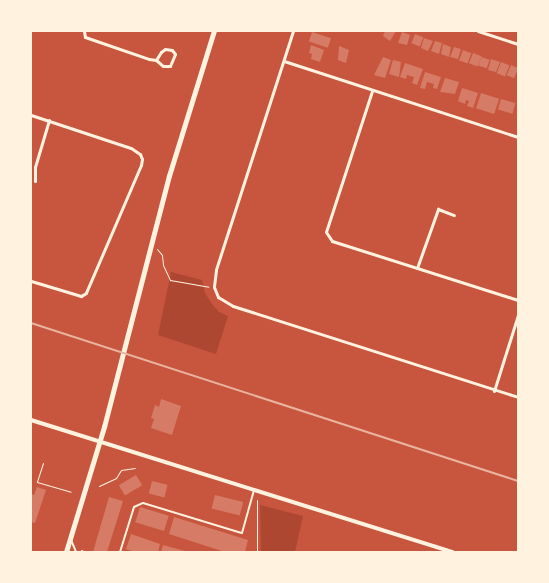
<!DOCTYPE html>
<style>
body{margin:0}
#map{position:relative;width:549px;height:583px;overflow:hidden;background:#c8553d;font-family:Raleway,sans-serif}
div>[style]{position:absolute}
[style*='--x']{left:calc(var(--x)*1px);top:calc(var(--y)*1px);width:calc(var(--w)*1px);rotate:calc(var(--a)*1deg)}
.green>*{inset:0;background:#ae4732}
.building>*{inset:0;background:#d67c66;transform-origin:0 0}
.path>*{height:1px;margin:-0.5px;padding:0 0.5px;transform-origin:0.5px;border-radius:0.5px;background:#fff3e0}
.service>*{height:2px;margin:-1px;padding:0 1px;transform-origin:1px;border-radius:1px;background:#fff3e0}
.minor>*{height:3px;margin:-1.5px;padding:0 1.5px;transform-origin:1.5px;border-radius:1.5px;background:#fff3e0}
.tertiary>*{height:4px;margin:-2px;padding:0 2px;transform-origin:2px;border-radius:2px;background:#fff3e0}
.secondary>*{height:4.5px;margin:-2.25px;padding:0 2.25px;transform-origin:2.25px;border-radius:2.25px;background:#fff3e0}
.rail>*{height:2px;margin:-1px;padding:0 1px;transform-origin:1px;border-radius:1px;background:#e9b49f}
span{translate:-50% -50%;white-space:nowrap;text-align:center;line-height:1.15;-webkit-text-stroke:4.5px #fff3e0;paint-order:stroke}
.frame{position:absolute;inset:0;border:32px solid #fff3e0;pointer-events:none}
</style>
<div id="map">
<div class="green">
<div style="clip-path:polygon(171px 272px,202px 280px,205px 293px,212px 304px,219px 312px,228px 316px,216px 354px,158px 335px)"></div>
<div style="clip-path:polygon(260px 505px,303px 516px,295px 552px,261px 552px)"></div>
</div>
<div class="building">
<div style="clip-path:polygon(385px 31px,396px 31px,390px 41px,383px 36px)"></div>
<div style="left:312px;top:32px;width:20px;height:10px;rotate:18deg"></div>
<div style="clip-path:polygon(402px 32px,410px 35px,407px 45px,398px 43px)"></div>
<div style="left:415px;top:34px;width:9px;height:10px;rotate:21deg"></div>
<div style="clip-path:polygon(424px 38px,433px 41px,428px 51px,421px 48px)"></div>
<div style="clip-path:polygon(435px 41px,442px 43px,439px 54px,431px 51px)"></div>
<div style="clip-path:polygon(443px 44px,451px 47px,449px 57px,441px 54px)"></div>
<div style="clip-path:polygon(311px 45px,324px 50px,320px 62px,311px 59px,312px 54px,309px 53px)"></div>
<div style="clip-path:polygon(339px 46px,349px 50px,346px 63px,338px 60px)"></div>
<div style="clip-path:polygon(454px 47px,461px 49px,458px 59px,450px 57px)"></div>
<div style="left:463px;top:50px;width:9px;height:11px;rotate:21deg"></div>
<div style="left:473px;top:53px;width:9px;height:11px;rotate:21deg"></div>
<div style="clip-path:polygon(383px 57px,391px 60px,385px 78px,374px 75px)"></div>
<div style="left:481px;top:57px;width:9px;height:9px;rotate:18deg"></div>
<div style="clip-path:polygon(491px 59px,500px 62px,496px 72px,488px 70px)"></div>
<div style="clip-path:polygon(393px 60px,401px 62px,399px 77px,389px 74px)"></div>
<div style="left:501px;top:62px;width:9px;height:12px;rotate:21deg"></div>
<div style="clip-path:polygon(405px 63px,423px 69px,417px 85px,412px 83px,414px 77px,407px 75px,406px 79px,400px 77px)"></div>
<div style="left:511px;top:65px;width:8px;height:11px;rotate:23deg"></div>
<div style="clip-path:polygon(425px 72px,441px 77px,437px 89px,433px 88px,434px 84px,427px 82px,425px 89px,420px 88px)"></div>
<div style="clip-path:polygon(445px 78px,459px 82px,455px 94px,440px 92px)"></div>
<div style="clip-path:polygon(462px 88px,478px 93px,473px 108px,467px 106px,469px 101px,466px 100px,465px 104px,458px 101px)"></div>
<div style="left:481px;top:93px;width:19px;height:16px;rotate:18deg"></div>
<div style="left:501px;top:99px;width:15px;height:11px;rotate:16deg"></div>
<div style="clip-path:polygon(161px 399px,181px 406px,172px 435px,151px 428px,154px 419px,151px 418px,155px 405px,159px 407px)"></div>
<div style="left:136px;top:475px;width:12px;height:20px;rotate:59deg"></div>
<div style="left:152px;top:481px;width:16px;height:13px;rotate:14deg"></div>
<div style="clip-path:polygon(37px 487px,46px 490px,35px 523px,31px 522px,31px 494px,34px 495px)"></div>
<div style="left:215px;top:495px;width:29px;height:14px;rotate:14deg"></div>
<div style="clip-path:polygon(109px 497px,123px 501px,107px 552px,93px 552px)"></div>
<div style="left:140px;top:507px;width:30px;height:16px;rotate:17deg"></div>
<div style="clip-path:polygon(174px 517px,248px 540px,245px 552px,225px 552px,169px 534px)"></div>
<div style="clip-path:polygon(131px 534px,160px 544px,158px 552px,135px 552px,126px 549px)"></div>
<div style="clip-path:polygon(163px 545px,185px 551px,185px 552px,161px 552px)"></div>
</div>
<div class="path">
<div style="--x:157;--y:249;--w:8;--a:50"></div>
<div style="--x:162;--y:255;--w:10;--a:84"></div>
<div style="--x:163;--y:265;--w:17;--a:65"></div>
<div style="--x:170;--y:280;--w:39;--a:10"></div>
<div style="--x:43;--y:463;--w:20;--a:108"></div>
<div style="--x:37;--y:482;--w:35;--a:16"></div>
<div style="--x:99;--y:486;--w:19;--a:-25"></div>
<div style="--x:116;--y:478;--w:9;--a:-58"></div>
<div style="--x:121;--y:470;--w:14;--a:-8"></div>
<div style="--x:81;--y:550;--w:6;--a:18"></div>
<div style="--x:257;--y:552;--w:52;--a:-90"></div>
</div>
<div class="service">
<div style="--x:71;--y:540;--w:13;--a:67"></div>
<div style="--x:120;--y:552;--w:47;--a:-72.7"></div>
<div style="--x:134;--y:507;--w:10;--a:-24"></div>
<div style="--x:143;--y:503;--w:103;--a:16.9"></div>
<div style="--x:242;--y:533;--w:45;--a:-74.4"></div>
</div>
<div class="minor">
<div style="--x:84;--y:31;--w:6;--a:81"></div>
<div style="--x:85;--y:37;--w:68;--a:19"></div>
<div style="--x:149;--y:59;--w:7;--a:8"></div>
<div style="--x:156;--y:60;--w:9;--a:41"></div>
<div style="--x:163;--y:66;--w:7;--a:0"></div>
<div style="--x:170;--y:66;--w:13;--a:-67"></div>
<div style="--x:175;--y:54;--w:5;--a:-127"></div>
<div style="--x:172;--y:50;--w:7;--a:-172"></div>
<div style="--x:165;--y:49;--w:5;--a:143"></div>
<div style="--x:161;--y:52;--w:9;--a:122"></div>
<div style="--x:293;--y:31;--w:251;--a:107.9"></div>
<div style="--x:216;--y:270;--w:17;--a:97"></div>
<div style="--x:214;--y:287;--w:11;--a:68"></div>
<div style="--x:218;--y:297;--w:17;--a:31"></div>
<div style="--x:233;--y:306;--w:299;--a:17.7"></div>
<div style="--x:478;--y:31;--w:42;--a:18"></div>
<div style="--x:284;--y:61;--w:246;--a:18"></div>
<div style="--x:372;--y:91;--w:148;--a:108.1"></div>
<div style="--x:326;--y:232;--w:11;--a:56"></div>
<div style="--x:332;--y:241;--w:195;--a:17.6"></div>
<div style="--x:31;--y:115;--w:105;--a:18.3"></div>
<div style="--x:131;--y:148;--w:11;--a:34"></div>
<div style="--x:140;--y:154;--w:5;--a:68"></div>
<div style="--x:142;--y:159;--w:6;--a:99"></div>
<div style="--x:141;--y:165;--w:139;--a:113.3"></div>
<div style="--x:86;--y:293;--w:6;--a:149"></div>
<div style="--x:81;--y:296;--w:52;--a:-163.3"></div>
<div style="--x:35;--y:181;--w:14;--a:-90"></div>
<div style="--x:35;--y:167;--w:49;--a:-73.4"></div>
<div style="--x:417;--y:268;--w:63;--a:-70.4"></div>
<div style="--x:438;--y:209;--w:17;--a:21"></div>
<div style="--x:494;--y:391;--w:80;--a:-72.5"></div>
</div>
<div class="tertiary">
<div style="--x:31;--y:420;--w:442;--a:17.4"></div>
</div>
<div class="secondary">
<div style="--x:66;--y:552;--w:131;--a:-73.1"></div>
<div style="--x:104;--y:427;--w:259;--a:-75.5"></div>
<div style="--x:169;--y:176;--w:152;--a:-72.8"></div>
</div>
<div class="rail">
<div style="--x:31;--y:323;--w:512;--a:17.97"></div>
</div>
<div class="frame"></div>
</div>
